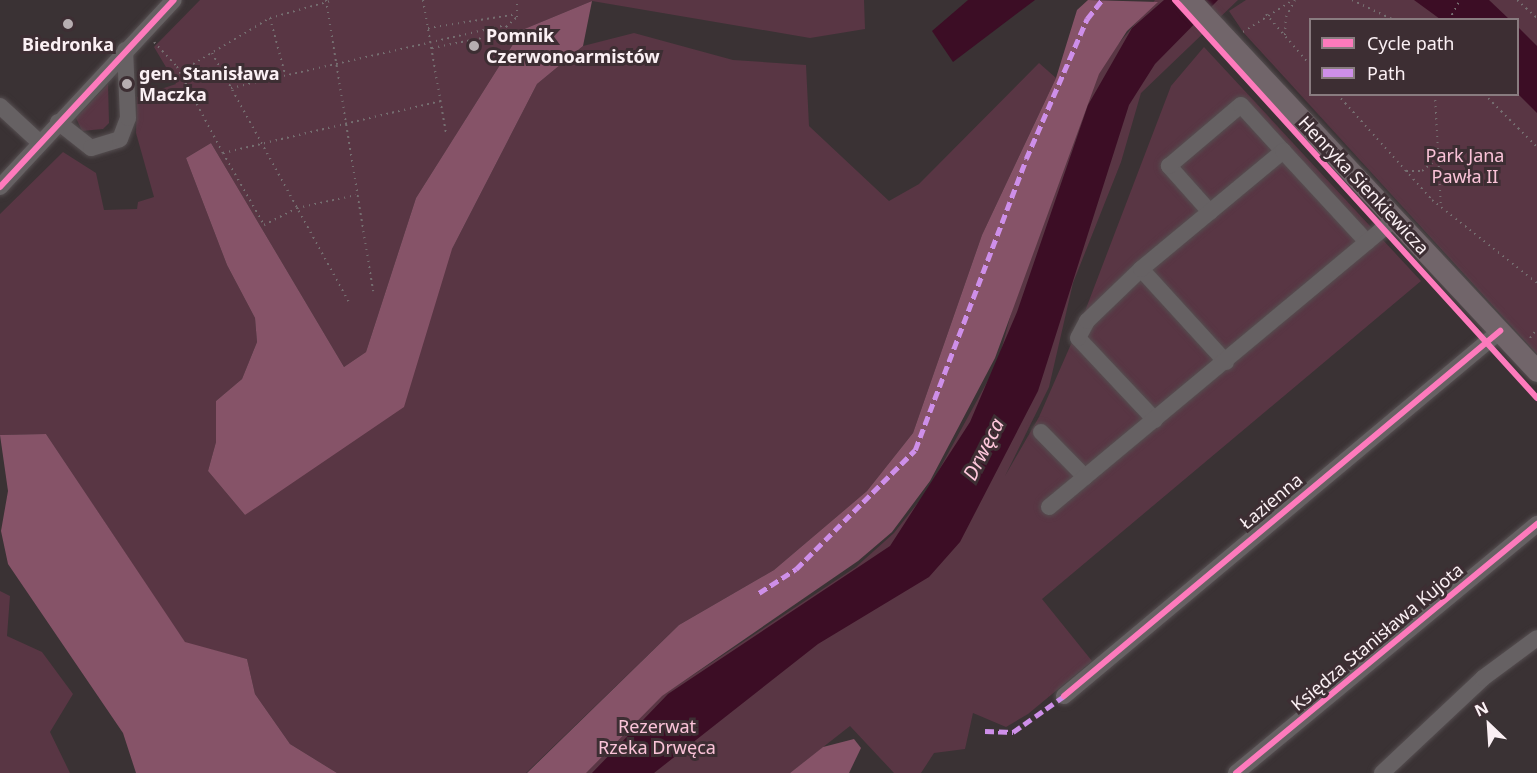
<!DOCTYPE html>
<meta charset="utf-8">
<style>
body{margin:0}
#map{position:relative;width:1537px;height:773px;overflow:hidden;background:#3a3234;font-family:"Noto Sans",sans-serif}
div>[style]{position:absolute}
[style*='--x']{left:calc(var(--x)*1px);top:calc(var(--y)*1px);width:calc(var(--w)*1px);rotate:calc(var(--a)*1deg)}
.green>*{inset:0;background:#593644}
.forest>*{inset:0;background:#865368}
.water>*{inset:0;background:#3c0d25}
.path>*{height:2px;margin-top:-1px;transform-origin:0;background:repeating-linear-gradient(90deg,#756e70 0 1.5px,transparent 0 6px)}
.roads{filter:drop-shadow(0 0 2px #554e50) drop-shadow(0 0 2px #554e50)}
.minor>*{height:16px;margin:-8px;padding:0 8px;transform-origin:8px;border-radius:8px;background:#666163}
.major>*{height:21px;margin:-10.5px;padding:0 10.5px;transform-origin:10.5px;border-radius:10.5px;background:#71656a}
.quiet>*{height:4.5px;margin-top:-2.25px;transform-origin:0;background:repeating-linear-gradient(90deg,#ce8fe9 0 9px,transparent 0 13.5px)}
.cycleway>*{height:6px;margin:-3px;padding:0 3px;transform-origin:3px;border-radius:3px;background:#fd7abc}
.dots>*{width:16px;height:16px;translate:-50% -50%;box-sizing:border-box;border:3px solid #3d2e33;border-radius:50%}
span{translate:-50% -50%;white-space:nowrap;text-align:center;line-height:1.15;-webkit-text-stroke:6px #3d2e33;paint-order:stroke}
.poi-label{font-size:18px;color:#fbf0f4;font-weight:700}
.left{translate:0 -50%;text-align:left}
.park-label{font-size:18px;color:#fac3d8}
.street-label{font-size:18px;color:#fbf0f4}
.water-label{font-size:20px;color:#ffc8dc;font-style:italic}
.legend{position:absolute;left:1309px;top:18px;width:210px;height:78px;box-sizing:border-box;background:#3d2e33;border:2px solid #897c80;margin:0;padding:8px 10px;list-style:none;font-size:18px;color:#fbf0f4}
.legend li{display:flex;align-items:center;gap:12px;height:30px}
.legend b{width:30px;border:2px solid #897c80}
.north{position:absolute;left:1459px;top:695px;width:60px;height:60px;-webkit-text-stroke:4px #3d2e33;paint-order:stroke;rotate:335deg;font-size:16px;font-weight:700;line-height:24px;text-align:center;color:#fbf0f4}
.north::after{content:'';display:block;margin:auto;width:21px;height:27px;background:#fbf0f4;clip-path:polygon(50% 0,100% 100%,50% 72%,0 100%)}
</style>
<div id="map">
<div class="green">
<div style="clip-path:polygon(200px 0,864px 0,865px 29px,810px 38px,592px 1px,522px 30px,416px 198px,366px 352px,344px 367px,211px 143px,186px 158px,227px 265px,255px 318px,257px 342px,242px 379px,216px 401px,216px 442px,208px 471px,245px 515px,452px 249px,537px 84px,583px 46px,634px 33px,733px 60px,806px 65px,809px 126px,889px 201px,919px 184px,1039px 63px,1056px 78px,982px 235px,913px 433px,867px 491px,774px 570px,679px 625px,526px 773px,337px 773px,290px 744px,255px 694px,247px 659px,185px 643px,46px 434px,0 435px,0 214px,63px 152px,96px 173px,104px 210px,137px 209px,138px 202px,154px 197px,136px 133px,137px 97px,176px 84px,154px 47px)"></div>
<div style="clip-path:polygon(1155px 0,1238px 0,1141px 93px,1121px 162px,1073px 283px,1049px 387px,1005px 476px,1039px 417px,1082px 319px,1171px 86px,1204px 47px,1421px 281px,1042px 599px,1092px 661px,1028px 714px,1006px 727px,973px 713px,965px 749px,934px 753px,921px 773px,894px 773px,850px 726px,790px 773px,582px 773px,634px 714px,856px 567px,894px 533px,928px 490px,998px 362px,1030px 243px,1094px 73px)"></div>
<div style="clip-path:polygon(evenodd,1246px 0,1537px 0,1537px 354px,1243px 32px,1229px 11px,1246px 0,1310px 20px,1518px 20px,1518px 94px,1310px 94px,1310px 20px)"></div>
<div style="clip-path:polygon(108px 84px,109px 123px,103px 129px,82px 131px,76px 118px)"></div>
<div style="clip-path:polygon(0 591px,10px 596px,7px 636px,42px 652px,73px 694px,50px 732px,70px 773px,0 773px)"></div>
</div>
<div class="forest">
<div style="clip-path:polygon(1088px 0,1158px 2px,1127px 31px,1099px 74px,995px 358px,930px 481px,892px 532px,858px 561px,662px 696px,586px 773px,527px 773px,679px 625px,774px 570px,867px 491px,913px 433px,982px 235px,1056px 78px,1077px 10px)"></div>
<div style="clip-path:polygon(592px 1px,583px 46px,537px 84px,452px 249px,404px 407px,245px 515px,208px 471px,216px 442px,216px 401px,242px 379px,257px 342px,255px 318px,227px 265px,186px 158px,211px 143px,344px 367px,366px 352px,416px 198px,522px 30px)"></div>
<div style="clip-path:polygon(46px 434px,185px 642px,247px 659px,255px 694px,290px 744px,337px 773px,136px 773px,123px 733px,8px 564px,1px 531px,8px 491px,0 435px)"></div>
<div style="clip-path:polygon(854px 739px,861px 748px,849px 773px,790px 773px,823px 747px)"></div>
</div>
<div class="water">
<div style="clip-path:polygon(968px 0,1035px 0,953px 62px,932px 31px)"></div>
<div style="clip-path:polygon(1164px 0,1218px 0,1155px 64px,1129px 105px,1038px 391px,960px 542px,929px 577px,818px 644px,654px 773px,592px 773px,668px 694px,890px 546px,970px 422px,1017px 312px,1088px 105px,1132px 28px)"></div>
<div style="clip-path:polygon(1414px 0,1489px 0,1509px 19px,1440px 19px)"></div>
<div style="clip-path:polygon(1518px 27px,1537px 46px,1537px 113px,1518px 94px)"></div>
</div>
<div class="path">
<div style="--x:326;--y:0;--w:295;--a:80.8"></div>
<div style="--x:423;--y:0;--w:135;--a:80.2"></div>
<div style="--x:1352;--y:0;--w:47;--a:25.5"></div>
<div style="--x:1517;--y:0;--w:27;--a:42"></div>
<div style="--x:1266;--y:14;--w:67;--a:49.2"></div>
<div style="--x:270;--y:18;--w:58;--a:75"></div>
<div style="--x:1449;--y:20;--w:23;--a:-61"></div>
<div style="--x:428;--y:28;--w:90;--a:-8.9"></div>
<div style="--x:1243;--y:32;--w:59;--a:-32.6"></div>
<div style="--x:1285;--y:35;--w:18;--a:-87"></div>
<div style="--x:1286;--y:17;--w:19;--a:-62"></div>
<div style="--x:154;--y:42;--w:34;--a:47"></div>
<div style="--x:177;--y:67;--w:11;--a:0"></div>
<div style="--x:188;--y:67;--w:96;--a:-30.9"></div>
<div style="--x:270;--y:18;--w:66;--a:-15.7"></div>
<div style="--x:432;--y:48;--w:66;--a:-11.3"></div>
<div style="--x:497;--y:35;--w:27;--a:-42"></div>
<div style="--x:517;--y:17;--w:17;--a:-90"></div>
<div style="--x:212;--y:53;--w:284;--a:61.2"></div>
<div style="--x:177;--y:67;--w:98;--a:61.9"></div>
<div style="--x:223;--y:153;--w:224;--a:-13.4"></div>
<div style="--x:231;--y:88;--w:282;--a:-12.9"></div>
<div style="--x:1337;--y:94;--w:142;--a:48.1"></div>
<div style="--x:1432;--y:200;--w:134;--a:38.3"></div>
<div style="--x:1435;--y:94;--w:114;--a:87"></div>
<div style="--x:1484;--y:94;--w:75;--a:45"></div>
<div style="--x:223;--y:153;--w:83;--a:60.3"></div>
<div style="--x:264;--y:225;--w:37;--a:-27"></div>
<div style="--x:297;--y:208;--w:60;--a:-12.4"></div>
<div style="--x:1406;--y:171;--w:16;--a:0"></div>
<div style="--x:1422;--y:171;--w:21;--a:-39"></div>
<div style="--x:1530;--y:338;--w:11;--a:-52"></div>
</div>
<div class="roads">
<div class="minor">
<div style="--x:0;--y:106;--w:53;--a:42.7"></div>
<div style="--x:58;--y:122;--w:42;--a:38.2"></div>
<div style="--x:91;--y:148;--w:30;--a:-17"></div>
<div style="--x:120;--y:139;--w:22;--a:-69"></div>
<div style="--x:128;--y:118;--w:68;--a:-92.5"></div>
<div style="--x:0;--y:187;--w:255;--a:-47.1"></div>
<div style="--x:1210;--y:212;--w:62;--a:-131.7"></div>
<div style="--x:1169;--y:166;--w:94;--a:-40.3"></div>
<div style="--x:1241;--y:105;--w:62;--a:47.6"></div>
<div style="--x:1141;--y:269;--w:126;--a:47.6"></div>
<div style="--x:1155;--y:420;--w:112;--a:-133.2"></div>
<div style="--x:1078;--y:338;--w:19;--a:-62"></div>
<div style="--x:1087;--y:321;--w:75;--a:-43.9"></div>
<div style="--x:1141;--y:269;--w:185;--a:-39.7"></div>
<div style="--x:1283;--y:151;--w:124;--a:47.3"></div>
<div style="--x:1041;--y:432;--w:63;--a:45.6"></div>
<div style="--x:1049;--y:507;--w:450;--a:-39.8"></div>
<div style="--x:1064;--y:696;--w:569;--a:-39.93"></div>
<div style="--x:1236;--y:773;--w:391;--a:-39.6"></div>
<div style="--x:1382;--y:773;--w:139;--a:-43.2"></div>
<div style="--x:1483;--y:678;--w:67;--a:-36.5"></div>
</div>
<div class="major">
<div style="--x:1190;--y:0;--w:508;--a:46.91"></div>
</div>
</div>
<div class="quiet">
<div style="--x:759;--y:593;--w:44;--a:-33"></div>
<div style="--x:796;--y:569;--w:168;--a:-45"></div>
<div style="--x:915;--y:450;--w:311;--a:-69.1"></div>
<div style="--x:1026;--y:159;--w:153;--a:-66.5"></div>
<div style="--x:1087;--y:19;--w:24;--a:-52"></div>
<div style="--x:985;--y:731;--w:28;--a:2"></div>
<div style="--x:1013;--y:732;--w:62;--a:-35.2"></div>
</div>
<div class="cycleway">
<div style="--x:1175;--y:0;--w:538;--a:47.71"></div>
<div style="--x:0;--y:187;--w:255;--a:-47.1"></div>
<div style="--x:1064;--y:696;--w:569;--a:-39.93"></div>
<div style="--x:1236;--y:773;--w:391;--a:-39.6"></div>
</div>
<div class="dots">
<div style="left:68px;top:24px;background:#b7aeb1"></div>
<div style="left:474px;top:46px;background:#b7aeb1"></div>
<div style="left:127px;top:84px;background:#b7aeb1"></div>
</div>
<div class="poi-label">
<span class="left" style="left:486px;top:46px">Pomnik<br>Czerwonoarmistów</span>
<span style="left:68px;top:44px">Biedronka</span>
<span class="left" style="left:139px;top:84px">gen. Stanisława<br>Maczka</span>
</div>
<div class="park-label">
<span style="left:1465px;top:166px">Park Jana<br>Pawła II</span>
<span style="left:657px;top:737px">Rezerwat<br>Rzeka Drwęca</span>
</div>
<div class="street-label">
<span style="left:1364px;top:185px;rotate:47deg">Henryka Sienkiewicza</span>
<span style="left:1271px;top:501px;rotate:-40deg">Łazienna</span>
<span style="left:1377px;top:637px;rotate:-40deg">Księdza Stanisława Kujota</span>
</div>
<div class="water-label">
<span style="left:983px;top:449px;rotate:-63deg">Drwęca</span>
</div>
<ul class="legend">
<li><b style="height:8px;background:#fd7abc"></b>Cycle path</li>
<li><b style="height:8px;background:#ce8fe9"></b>Path</li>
</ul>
<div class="north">N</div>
</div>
